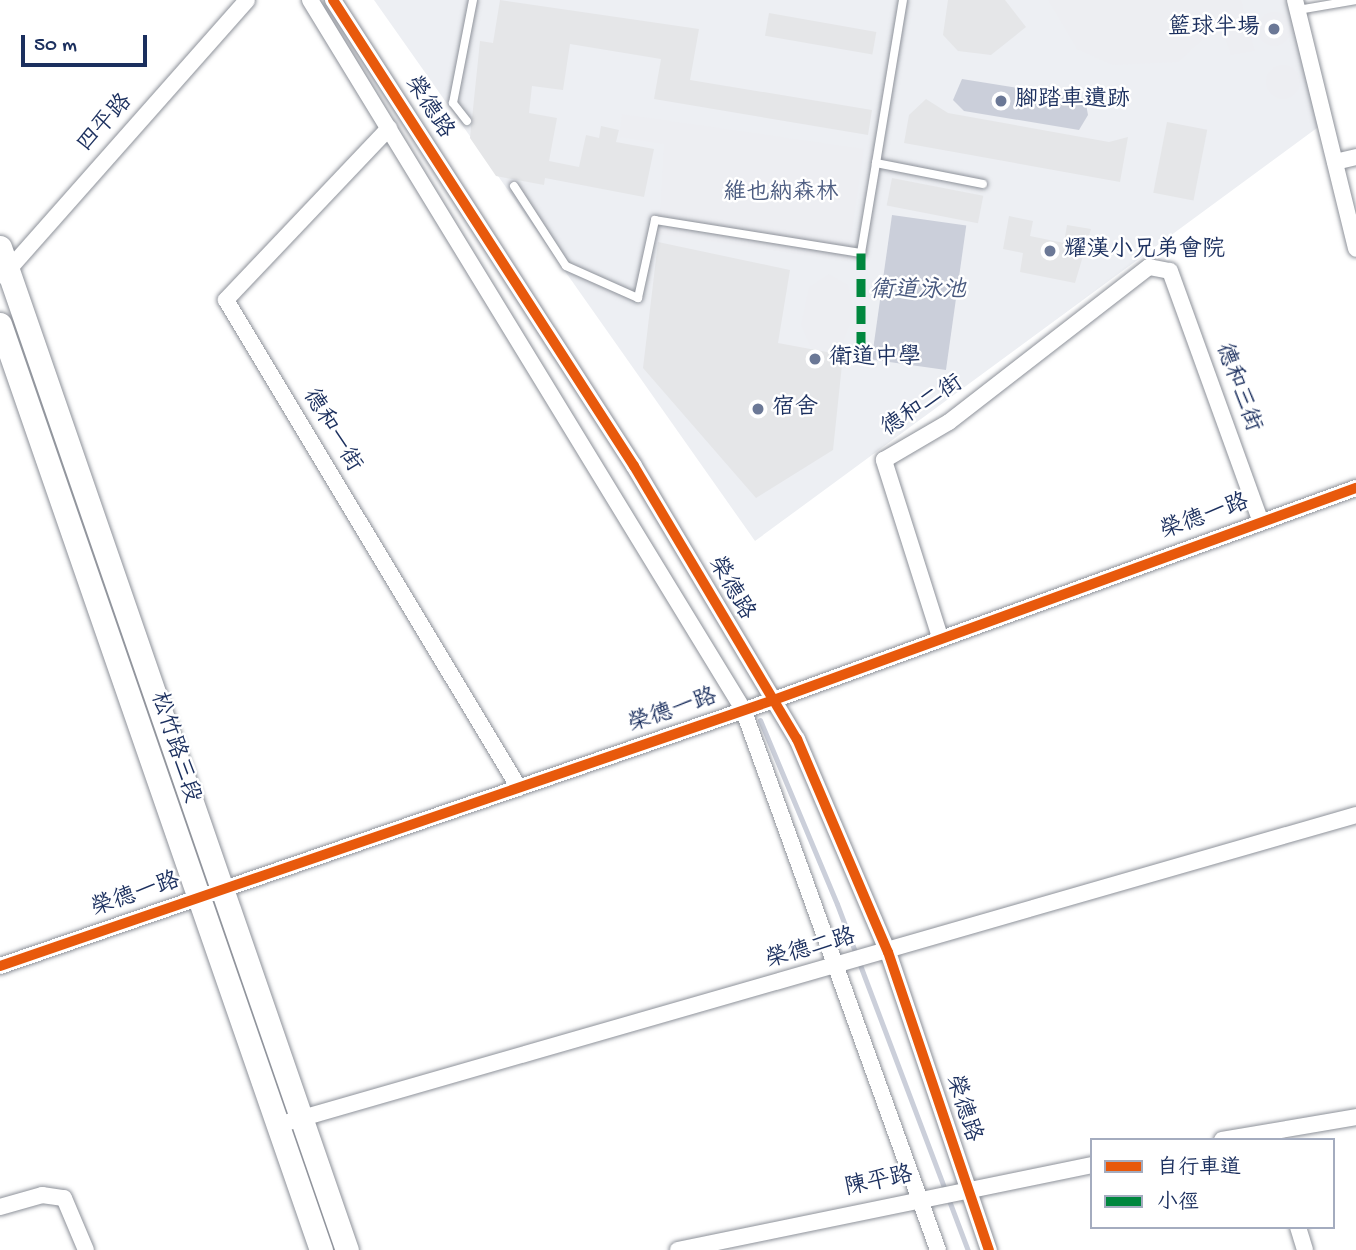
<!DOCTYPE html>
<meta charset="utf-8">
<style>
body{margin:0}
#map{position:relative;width:1356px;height:1250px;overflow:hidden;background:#fff;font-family:"Gochi Hand","LXGW WenKai TC",sans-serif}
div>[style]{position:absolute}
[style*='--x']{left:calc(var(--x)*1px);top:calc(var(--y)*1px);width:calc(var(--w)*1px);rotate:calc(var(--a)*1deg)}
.built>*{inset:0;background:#edeff3}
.green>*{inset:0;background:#edeef2}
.round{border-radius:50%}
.water>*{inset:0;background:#cbcfda;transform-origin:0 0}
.stream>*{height:5px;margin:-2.5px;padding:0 2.5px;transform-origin:2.5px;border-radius:2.5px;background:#cbcfda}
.building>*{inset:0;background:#e5e6e8;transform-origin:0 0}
.roads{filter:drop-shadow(0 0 2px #8e929a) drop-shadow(0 0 2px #8e929a)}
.lane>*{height:8px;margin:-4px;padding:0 4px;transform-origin:4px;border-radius:4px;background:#fff}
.street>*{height:16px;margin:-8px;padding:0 8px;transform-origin:8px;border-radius:8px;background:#fff}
.secondary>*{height:23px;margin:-11.5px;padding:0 11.5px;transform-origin:11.5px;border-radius:11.5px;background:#fff}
.quiet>*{height:9px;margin-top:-4.5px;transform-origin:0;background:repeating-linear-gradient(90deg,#00873e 0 18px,transparent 0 27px)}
.cycleway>*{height:10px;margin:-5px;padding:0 5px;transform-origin:5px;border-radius:5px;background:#e8590c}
.dots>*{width:19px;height:19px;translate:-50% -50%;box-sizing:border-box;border:4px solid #fff;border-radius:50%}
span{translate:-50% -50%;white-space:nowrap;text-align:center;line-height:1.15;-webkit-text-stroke:5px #fff;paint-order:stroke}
.poi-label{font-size:23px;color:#1b2f5e}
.right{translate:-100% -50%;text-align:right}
.left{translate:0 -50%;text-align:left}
.street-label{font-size:23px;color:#1b2f5e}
.park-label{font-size:23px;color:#4c5c80}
.water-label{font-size:24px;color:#49597e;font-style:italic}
.legend{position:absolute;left:1090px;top:1138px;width:245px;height:91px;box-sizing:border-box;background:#fff;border:2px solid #a4acbf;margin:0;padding:9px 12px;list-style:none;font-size:21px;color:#1b2f5e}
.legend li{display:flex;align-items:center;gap:14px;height:35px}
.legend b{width:35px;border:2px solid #a4acbf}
.scale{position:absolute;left:21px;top:35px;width:126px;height:32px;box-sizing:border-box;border:4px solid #1b2f5e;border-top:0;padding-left:9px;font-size:21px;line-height:24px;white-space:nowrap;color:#1b2f5e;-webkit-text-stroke:5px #fff;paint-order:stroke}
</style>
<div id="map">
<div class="built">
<div style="clip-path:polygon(374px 0,1295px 0,1321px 125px,755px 541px)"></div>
</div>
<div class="green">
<div style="clip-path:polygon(1048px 0,1241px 0,1255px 51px,1231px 55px,1220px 24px,1178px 62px,1112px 65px,1077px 49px)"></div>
<div class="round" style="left:1257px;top:12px;width:34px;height:34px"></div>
<div class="round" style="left:1266px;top:65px;width:34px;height:34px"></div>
<div style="clip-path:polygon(622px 114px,864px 149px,848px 261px,659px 234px,664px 144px,619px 137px)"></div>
<div style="clip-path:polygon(829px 274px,848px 285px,854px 312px,843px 343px,826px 352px,812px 350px,801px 325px,809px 287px)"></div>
</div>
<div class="water">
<div style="clip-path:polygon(962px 79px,1085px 99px,1088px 115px,1079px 130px,964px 111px,953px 100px)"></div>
<div style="left:892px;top:215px;width:75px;height:146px;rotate:8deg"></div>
</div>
<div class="stream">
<div style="--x:760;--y:720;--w:199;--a:67.3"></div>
<div style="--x:837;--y:904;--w:370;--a:69.3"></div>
</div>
<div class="building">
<div style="clip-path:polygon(500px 0,699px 29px,690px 80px,872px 110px,868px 135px,654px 99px,661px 59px,570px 44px,563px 90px,532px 86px,529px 113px,557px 118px,549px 161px,579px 167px,586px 135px,599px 138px,601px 126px,619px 130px,616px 142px,654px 149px,644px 197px,545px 178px,544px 185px,496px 176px,470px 138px,480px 41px,493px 43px)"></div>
<div style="clip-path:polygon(948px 0,1005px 0,1026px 27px,991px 55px,958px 51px,943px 35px)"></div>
<div style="left:769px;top:13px;width:109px;height:23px;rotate:10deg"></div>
<div style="clip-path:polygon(926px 99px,948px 113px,1109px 142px,1128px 137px,1120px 182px,904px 143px,909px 115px)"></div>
<div style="left:1167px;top:122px;width:41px;height:72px;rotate:11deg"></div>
<div style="left:892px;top:178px;width:93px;height:28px;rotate:11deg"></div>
<div style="clip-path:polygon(1009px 216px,1033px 221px,1030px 236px,1064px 243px,1067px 225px,1091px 229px,1075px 283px,1020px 272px,1023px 253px,1003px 249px)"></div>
<div style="clip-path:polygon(658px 242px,790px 270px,778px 343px,843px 355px,833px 450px,756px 498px,643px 368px)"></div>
</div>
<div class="roads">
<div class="lane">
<div style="--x:903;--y:0;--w:165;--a:99.4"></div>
<div style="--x:876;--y:163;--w:109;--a:11.1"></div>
<div style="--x:1298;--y:10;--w:59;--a:-9.8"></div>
<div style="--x:467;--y:121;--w:23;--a:-128"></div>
<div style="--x:453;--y:103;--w:105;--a:-79"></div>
<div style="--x:514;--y:186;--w:95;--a:57"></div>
<div style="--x:566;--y:266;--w:79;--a:24"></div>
<div style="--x:638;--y:298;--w:80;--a:-77.7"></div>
<div style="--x:655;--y:220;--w:209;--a:9.1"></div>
<div style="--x:861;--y:253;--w:91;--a:-80.5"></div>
</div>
<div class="street">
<div style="--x:310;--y:0;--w:831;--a:58.59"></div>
<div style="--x:743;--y:709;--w:575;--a:70.18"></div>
<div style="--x:333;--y:0;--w:555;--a:57.14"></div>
<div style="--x:634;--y:466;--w:318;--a:59.2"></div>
<div style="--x:797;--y:739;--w:232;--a:66.9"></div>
<div style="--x:888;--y:952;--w:315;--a:71.3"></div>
<div style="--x:1295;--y:0;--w:256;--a:76.2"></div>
<div style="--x:389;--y:128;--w:237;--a:133.5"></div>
<div style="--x:226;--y:300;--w:569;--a:59.02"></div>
<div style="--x:1335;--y:162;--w:22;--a:-13"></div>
<div style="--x:3;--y:276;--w:368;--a:-48.5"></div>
<div style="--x:940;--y:637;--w:186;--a:-107.6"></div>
<div style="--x:884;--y:460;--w:75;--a:-30.3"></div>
<div style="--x:949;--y:422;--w:253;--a:-37.8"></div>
<div style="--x:1149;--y:267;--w:21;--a:11"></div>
<div style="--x:1170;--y:271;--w:265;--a:70.1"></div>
<div style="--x:0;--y:966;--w:815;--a:-18.97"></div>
<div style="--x:771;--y:701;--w:623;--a:-20.01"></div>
<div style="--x:278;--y:1125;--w:1122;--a:-16.04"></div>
<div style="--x:1222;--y:1140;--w:136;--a:-9.7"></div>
<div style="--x:0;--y:1207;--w:44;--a:-15.9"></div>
<div style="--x:42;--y:1195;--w:22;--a:8"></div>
<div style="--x:64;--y:1198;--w:56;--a:67.1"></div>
<div style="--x:1298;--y:1227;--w:24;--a:73"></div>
<div style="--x:678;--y:1250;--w:423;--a:-11.6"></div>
</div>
<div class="secondary">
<div style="--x:0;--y:247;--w:1061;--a:70.92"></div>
<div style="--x:0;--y:324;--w:980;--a:70.88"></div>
</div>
</div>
<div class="quiet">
<div style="--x:861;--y:350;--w:97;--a:-90"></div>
</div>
<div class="cycleway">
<div style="--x:333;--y:0;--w:555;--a:57.14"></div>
<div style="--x:634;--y:466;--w:318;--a:59.2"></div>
<div style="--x:797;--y:739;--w:232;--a:66.9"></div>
<div style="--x:888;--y:952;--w:315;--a:71.3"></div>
<div style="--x:0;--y:966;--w:815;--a:-18.97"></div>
<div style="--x:771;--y:701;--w:623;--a:-20.01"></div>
</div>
<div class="dots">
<div style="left:1274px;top:29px;background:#6b7896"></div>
<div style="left:1001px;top:101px;background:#6b7896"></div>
<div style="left:1050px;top:251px;background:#6b7896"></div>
<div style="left:815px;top:359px;background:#6b7896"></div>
<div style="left:758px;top:409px;background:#6b7896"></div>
</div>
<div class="poi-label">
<span class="right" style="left:1260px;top:29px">籃球半場</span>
<span class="left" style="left:1015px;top:101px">腳踏車遺跡</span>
<span class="left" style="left:1064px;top:251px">耀漢小兄弟會院</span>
<span class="left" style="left:829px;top:359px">衛道中學</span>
<span class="left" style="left:772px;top:409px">宿舍</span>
</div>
<div class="street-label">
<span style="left:428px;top:108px;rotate:57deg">榮德路</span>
<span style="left:106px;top:124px;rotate:-48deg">四平路</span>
<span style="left:1237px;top:388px;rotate:70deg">德和三街</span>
<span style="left:923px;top:407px;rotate:-33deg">德和二街</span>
<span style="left:331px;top:431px;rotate:59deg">德和一街</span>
<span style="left:1205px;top:518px;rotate:-20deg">榮德一路</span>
<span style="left:730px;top:589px;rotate:60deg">榮德路</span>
<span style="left:673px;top:712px;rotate:-19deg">榮德一路</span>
<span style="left:174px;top:748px;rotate:72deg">松竹路三段</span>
<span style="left:136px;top:896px;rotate:-19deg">榮德一路</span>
<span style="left:811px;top:950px;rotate:-16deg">榮德二路</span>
<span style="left:962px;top:1109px;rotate:72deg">榮德路</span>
<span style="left:879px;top:1183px;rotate:-12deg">陳平路</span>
</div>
<div class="park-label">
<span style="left:781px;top:194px">維也納森林</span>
</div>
<div class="water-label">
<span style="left:918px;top:292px">衛道泳池</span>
</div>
<ul class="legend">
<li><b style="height:9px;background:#e8590c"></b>自行車道</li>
<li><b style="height:9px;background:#00873e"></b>小徑</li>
</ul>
<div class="scale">50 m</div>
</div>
